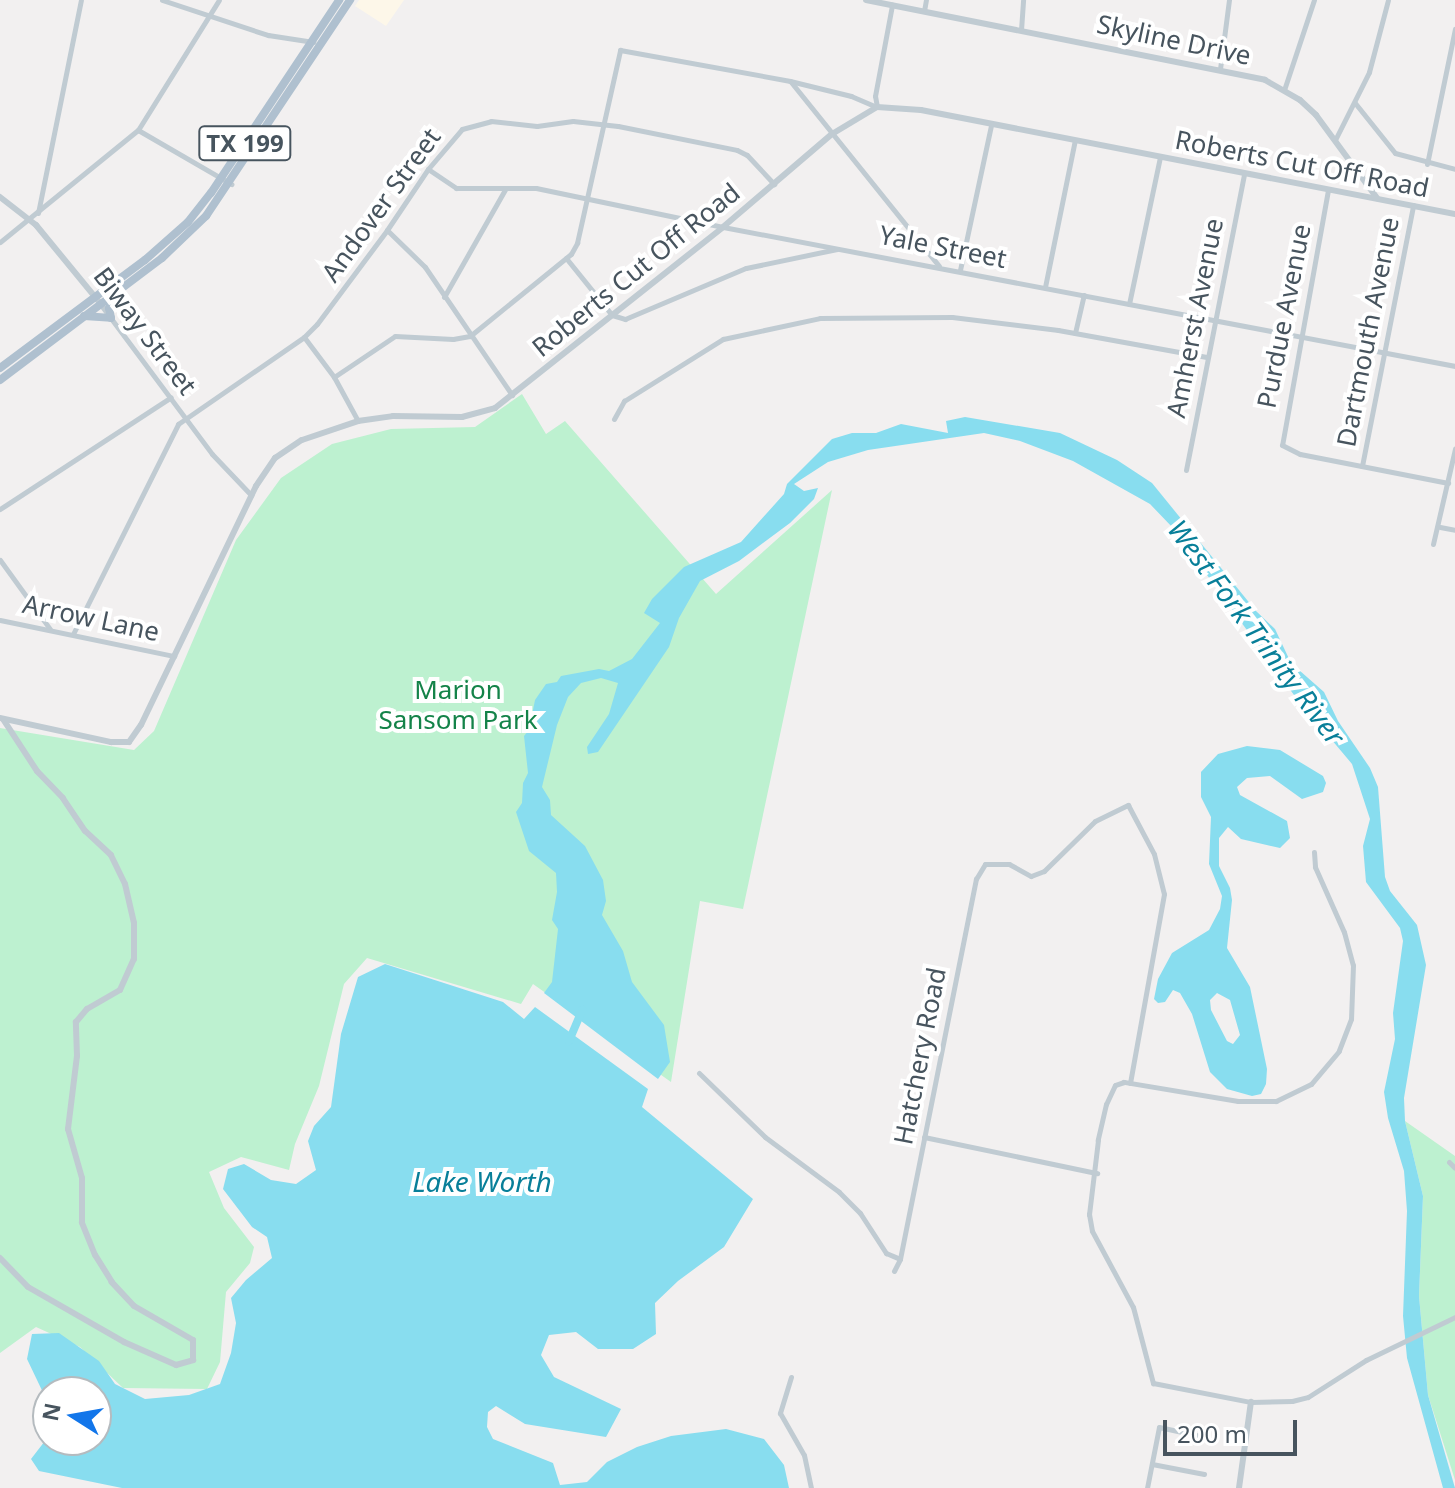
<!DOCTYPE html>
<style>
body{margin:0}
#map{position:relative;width:1455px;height:1488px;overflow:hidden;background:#f2f0f0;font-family:"Noto Sans",sans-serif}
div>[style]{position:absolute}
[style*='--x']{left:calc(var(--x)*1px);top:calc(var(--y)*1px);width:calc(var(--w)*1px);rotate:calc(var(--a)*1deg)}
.commercial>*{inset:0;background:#fdf7e9}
.green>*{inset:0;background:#bdf1d0}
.water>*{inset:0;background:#88ddef}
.river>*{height:8px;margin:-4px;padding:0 4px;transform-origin:4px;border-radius:4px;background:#88ddef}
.minor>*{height:5px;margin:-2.5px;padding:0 2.5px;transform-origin:2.5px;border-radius:2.5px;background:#c0cbd2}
.tertiary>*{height:6px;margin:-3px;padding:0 3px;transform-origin:3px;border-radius:3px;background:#c0cbd2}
.primary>*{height:8px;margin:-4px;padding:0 4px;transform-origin:4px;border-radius:4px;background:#afc0cf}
span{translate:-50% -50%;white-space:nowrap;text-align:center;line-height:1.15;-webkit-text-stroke:8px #fff;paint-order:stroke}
.shield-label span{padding:2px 6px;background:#fff;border:2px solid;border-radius:6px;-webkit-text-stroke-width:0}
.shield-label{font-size:24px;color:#47545e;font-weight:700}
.street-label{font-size:26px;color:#47545e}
.park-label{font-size:26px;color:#148349}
.water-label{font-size:28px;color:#087f99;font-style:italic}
.north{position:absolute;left:32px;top:1376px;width:80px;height:80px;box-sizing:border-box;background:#fff;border:2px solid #b5bbbf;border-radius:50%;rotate:281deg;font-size:22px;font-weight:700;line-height:32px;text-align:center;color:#47545e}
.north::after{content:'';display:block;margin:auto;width:28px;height:36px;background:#1276ea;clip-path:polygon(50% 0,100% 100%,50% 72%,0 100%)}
.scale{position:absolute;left:1163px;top:1420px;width:134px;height:36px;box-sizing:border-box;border:4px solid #47545e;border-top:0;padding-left:10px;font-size:24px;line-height:28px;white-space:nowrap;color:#47545e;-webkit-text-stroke:6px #fff;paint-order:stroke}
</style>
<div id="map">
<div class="commercial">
<div style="clip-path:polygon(359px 0,404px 0,386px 26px,355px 6px)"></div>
</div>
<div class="green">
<div style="clip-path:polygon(522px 394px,546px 434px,565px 421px,716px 594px,832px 490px,743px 909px,700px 901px,671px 1082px,533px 984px,521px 1004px,367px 958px,344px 984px,319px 1086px,295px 1144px,289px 1170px,241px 1157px,209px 1172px,224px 1208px,254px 1247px,250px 1263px,226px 1292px,220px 1362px,207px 1389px,123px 1388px,80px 1347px,36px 1327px,0 1353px,0 728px,134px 750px,154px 731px,236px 540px,281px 478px,332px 444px,391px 429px,475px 427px)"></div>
<div style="clip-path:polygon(1405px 1121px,1455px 1156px,1455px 1480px,1428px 1395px,1419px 1296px,1423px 1196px)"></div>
</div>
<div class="water">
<div style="clip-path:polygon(965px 417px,1060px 433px,1117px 460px,1152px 483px,1256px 611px,1275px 629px,1291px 663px,1324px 692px,1338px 721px,1370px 768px,1378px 787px,1385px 877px,1390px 891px,1417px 925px,1426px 965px,1404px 1098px,1405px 1121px,1423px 1196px,1419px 1296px,1428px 1395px,1455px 1488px,1443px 1488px,1407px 1358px,1403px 1316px,1407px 1211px,1404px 1171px,1388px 1118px,1384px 1092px,1395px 1039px,1393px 1013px,1403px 941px,1400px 928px,1366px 882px,1363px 846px,1370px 819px,1352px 764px,1294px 695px,1173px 528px,1150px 504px,1073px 461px,1020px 441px,984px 433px,868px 450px,828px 462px,794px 484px,804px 491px,818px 488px,814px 499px,790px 523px,739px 561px,700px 581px,679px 618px,669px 647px,598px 752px,588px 754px,587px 747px,609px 714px,618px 683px,601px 678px,581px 683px,568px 697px,557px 725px,542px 787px,550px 800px,551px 815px,585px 846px,603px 880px,606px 901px,602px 915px,623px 951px,632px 982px,664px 1025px,670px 1062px,658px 1079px,544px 993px,552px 982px,558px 929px,552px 920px,557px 892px,556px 873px,529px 851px,516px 812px,522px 803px,523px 783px,528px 773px,524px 736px,529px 730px,535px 700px,546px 684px,557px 682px,561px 676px,599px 669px,609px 671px,632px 659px,660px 623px,644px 613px,652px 599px,684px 567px,741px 542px,784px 494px,787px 484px,832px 439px,852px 433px,876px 433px,901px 424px,948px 433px,946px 421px)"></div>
<div style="clip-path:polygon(evenodd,1247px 746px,1280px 750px,1323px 776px,1326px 783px,1323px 792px,1302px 799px,1270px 776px,1247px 778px,1237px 787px,1240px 795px,1287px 821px,1290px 838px,1280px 848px,1241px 839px,1228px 827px,1219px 838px,1219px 866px,1230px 888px,1232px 900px,1227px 948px,1250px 987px,1267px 1069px,1266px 1084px,1261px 1094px,1252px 1096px,1227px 1089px,1210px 1072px,1192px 1014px,1180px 993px,1173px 990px,1165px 1002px,1158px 1003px,1154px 999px,1158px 979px,1172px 953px,1209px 930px,1220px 909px,1222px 896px,1209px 864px,1211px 817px,1201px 797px,1201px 772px,1218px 754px,1247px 746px,1217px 993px,1230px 1000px,1240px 1035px,1233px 1044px,1227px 1041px,1211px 1010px,1210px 1000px,1217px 993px)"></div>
<div style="clip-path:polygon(385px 964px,503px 1002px,524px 1019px,535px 1007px,648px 1089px,642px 1107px,753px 1199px,724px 1247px,678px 1281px,655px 1303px,656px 1334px,633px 1349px,598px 1349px,576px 1332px,549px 1335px,541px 1355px,554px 1377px,621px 1409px,606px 1437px,525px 1424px,496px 1406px,488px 1412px,487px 1427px,493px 1439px,553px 1463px,560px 1485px,587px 1482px,607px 1462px,637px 1447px,671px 1436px,726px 1429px,764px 1439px,784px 1465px,789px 1488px,122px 1488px,39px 1471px,31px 1459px,48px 1437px,96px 1440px,96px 1392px,48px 1392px,48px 1403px,27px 1359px,32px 1334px,59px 1333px,99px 1361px,115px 1384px,145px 1399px,189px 1395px,220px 1384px,231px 1353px,236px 1323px,231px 1298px,246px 1280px,272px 1258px,267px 1237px,252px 1227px,223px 1189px,228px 1169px,244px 1164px,271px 1180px,296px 1184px,316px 1170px,308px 1141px,314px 1126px,331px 1107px,341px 1034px,358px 977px)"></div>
</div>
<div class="river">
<div style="--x:569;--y:1041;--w:34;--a:-67"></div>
</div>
<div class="minor">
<div style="--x:162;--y:0;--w:112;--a:18.3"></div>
<div style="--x:268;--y:35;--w:46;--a:8.8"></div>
<div style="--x:924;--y:11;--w:11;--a:-80"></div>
<div style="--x:1021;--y:30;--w:30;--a:-86"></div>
<div style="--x:1220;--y:69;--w:70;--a:-82.6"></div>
<div style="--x:791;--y:82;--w:236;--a:51.2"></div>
<div style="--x:1284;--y:90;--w:95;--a:-71.6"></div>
<div style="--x:1355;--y:103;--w:64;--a:51.3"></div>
<div style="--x:1395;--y:153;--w:62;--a:14.9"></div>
<div style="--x:138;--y:130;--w:108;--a:30.1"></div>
<div style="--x:1335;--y:140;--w:76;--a:-63.4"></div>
<div style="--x:1369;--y:72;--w:74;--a:-75.2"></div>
<div style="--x:1427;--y:164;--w:138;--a:-78.3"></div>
<div style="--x:428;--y:169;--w:34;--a:34"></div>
<div style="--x:456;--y:188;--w:80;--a:0"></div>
<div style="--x:536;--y:188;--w:191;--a:11.8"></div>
<div style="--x:723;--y:227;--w:745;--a:10.75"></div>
<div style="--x:1328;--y:190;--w:259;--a:100.2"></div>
<div style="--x:1282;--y:445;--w:20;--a:27"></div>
<div style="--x:1300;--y:454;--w:151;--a:11.1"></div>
<div style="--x:38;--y:213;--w:217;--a:-78.6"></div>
<div style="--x:387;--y:230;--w:53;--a:44.2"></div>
<div style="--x:425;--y:267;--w:155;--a:55.8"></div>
<div style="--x:0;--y:242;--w:178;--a:-39.1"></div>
<div style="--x:138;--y:130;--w:153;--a:-58.1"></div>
<div style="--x:566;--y:258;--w:73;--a:51.1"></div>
<div style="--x:612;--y:315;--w:14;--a:17"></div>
<div style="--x:625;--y:319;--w:131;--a:-22.9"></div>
<div style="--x:746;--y:268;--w:93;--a:-11.8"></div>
<div style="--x:960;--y:270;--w:148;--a:-77.9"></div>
<div style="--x:1045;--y:287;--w:150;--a:-78.5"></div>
<div style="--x:444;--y:297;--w:125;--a:-60.4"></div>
<div style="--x:1129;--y:304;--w:150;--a:-78.1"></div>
<div style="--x:101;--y:305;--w:186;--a:53.3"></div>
<div style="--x:212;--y:454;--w:57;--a:46.4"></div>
<div style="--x:1075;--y:333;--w:39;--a:-77"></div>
<div style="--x:304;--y:337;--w:50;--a:53.1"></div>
<div style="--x:334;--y:377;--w:50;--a:61.4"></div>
<div style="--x:334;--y:377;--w:73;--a:-33.9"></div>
<div style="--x:395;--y:336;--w:58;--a:3"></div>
<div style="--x:453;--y:339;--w:17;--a:-10"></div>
<div style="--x:470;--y:336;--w:130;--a:-39.1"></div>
<div style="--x:571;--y:254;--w:13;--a:-61"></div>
<div style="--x:577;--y:243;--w:198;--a:-77.4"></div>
<div style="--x:620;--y:50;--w:173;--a:10.3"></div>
<div style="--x:790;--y:81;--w:63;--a:13.8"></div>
<div style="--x:851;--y:96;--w:28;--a:23"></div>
<div style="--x:877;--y:107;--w:11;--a:-100"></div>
<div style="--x:875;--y:96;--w:93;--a:-79.4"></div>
<div style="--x:614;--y:419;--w:21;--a:-61"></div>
<div style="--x:624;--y:401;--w:117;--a:-32.1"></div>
<div style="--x:723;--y:339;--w:99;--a:-12.2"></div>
<div style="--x:820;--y:318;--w:132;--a:-0.4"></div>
<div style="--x:952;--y:317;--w:107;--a:7"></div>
<div style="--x:1058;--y:330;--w:151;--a:10.3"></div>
<div style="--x:1362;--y:466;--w:266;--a:-78.9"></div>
<div style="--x:1186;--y:470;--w:302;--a:-78.9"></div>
<div style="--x:0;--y:509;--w:204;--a:-33.2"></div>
<div style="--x:1440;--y:527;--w:15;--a:11"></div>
<div style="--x:1433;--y:544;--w:98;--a:-77"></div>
<div style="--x:0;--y:560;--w:85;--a:54.1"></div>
<div style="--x:0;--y:620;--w:178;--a:11.7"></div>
<div style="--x:73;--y:634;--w:235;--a:-63.4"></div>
<div style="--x:178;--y:424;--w:153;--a:-34.6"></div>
<div style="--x:304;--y:337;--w:18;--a:-45"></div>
<div style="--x:317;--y:324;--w:117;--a:-53.3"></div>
<div style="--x:387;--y:230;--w:73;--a:-56.1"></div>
<div style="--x:428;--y:169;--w:52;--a:-49.6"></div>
<div style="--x:462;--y:129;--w:30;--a:-15"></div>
<div style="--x:491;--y:121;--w:46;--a:6.2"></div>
<div style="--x:537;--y:126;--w:36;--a:-8"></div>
<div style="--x:573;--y:121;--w:45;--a:6.3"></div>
<div style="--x:618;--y:126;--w:121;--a:11.4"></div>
<div style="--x:737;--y:150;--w:11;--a:27"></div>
<div style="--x:747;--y:155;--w:40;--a:47"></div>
<div style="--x:1314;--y:852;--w:15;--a:86"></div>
<div style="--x:1315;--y:867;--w:71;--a:66"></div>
<div style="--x:1344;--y:932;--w:34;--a:75"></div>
<div style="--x:1353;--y:965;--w:54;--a:92.1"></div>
<div style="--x:1351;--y:1019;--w:34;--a:111"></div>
<div style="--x:1339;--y:1051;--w:43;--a:130.3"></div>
<div style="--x:1311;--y:1084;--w:39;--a:154"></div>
<div style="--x:1276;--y:1101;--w:38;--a:180"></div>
<div style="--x:1238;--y:1101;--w:116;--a:-170.5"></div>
<div style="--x:1124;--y:1082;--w:9;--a:162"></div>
<div style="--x:1115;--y:1085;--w:21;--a:115"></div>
<div style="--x:1106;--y:1104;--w:37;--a:103"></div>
<div style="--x:1098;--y:1140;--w:75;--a:96.9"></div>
<div style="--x:1089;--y:1214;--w:17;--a:80"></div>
<div style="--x:1092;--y:1231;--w:86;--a:61.7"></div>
<div style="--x:1133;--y:1307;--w:79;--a:75.3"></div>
<div style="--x:1153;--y:1383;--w:100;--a:11"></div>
<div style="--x:1251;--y:1402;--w:41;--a:-1.4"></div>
<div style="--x:1292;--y:1401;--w:16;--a:-14"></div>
<div style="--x:1308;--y:1397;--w:69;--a:-32.5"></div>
<div style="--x:1366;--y:1360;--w:99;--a:-25.8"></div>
<div style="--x:699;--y:1073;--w:92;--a:44.1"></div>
<div style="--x:765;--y:1137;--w:92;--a:36.6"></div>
<div style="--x:839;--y:1192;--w:30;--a:45"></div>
<div style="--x:860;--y:1213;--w:48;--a:57"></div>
<div style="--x:886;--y:1253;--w:15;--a:23"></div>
<div style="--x:924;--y:1137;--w:177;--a:11.8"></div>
<div style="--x:1449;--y:1162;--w:8;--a:45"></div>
<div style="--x:894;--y:1271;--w:13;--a:-63"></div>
<div style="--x:900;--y:1259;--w:388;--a:-78.7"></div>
<div style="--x:976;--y:879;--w:17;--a:-59"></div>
<div style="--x:985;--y:864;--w:24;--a:0"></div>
<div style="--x:1009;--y:864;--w:25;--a:29"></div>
<div style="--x:1031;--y:876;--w:14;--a:-21"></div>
<div style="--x:1044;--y:871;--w:71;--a:-44.4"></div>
<div style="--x:1095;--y:821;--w:37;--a:-26"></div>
<div style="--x:1128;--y:805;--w:55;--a:62"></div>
<div style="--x:1154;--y:854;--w:41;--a:76"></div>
<div style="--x:1164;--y:894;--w:192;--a:100.2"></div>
<div style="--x:791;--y:1377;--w:38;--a:107"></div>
<div style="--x:780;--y:1413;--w:48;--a:60.3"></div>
<div style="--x:804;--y:1455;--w:34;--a:78"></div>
<div style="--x:1152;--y:1464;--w:53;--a:10.9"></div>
<div style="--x:1147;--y:1488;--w:62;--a:-78.9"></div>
<div style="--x:1159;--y:1427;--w:47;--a:12.3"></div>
</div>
<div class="tertiary">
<div style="--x:866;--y:0;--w:407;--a:11.3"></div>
<div style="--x:1265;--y:80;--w:40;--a:29.7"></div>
<div style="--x:1300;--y:100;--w:22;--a:43"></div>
<div style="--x:1316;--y:115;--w:103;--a:53.7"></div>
<div style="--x:0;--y:197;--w:46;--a:37.9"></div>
<div style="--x:36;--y:225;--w:101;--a:50.6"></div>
<div style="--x:0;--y:718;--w:114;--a:12.2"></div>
<div style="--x:111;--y:742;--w:18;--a:0"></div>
<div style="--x:129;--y:742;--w:21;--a:-55"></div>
<div style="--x:141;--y:725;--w:265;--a:-64.3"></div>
<div style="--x:256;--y:486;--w:34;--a:-56"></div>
<div style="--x:275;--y:458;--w:32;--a:-34"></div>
<div style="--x:302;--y:440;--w:59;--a:-18.7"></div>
<div style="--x:358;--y:421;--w:35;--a:-8"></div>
<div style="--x:393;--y:416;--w:69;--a:0.8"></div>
<div style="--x:462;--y:417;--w:34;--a:-15"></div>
<div style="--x:495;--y:408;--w:291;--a:-38.4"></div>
<div style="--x:723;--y:227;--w:143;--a:-40.5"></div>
<div style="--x:832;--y:134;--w:52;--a:-31"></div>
<div style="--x:877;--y:107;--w:44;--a:3.9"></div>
<div style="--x:921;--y:110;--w:544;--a:11.02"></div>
<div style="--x:0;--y:1258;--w:40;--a:46"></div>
<div style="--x:28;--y:1287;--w:111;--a:29.8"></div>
<div style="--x:124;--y:1342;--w:57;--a:23.9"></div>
<div style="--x:176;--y:1365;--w:18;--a:-16"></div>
<div style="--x:193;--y:1360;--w:20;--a:-90"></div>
<div style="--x:193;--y:1340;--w:68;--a:-150"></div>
<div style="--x:134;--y:1306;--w:33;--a:-133"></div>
<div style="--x:112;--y:1282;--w:32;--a:-122"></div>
<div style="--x:95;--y:1255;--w:35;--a:-112"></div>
<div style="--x:82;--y:1222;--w:44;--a:-90"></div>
<div style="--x:82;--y:1178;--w:51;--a:-105.9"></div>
<div style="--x:68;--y:1129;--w:74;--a:-83"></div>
<div style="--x:77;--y:1056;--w:34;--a:-92"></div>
<div style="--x:76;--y:1022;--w:17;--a:-50"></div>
<div style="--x:87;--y:1009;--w:38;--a:-30"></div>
<div style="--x:120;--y:990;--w:34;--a:-66"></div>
<div style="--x:134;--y:959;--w:36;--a:-90"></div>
<div style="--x:134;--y:923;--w:40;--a:-103"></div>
<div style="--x:125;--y:884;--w:32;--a:-116"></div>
<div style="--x:111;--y:855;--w:35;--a:-137"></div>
<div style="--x:85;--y:831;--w:40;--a:-124"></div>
<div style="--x:63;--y:798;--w:37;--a:-134"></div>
<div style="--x:37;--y:771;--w:62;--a:-123.2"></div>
<div style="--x:1239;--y:1488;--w:87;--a:-82.1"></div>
</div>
<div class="primary">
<div style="--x:84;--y:316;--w:27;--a:4"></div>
<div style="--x:111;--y:318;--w:10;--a:-101"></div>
<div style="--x:109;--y:308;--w:11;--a:-75"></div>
<div style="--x:0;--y:368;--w:181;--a:-36.7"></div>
<div style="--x:145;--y:260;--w:57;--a:-41.5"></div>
<div style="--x:188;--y:222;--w:37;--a:-52"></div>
<div style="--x:211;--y:193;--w:232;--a:-56.4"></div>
<div style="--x:0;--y:380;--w:203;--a:-37"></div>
<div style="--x:162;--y:258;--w:61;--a:-43.7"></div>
<div style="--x:206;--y:216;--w:260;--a:-56.3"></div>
</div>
<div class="shield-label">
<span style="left:245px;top:143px">TX 199</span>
</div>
<div class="street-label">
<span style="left:1174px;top:40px;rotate:12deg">Skyline Drive</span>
<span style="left:1302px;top:164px;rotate:11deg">Roberts Cut Off Road</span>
<span style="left:381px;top:205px;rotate:-54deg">Andover Street</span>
<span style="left:943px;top:247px;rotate:11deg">Yale Street</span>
<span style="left:636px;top:270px;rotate:-39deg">Roberts Cut Off Road</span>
<span style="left:1284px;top:316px;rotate:-79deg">Purdue Avenue</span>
<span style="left:1195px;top:318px;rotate:-79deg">Amherst Avenue</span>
<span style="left:145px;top:331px;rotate:53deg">Biway Street</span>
<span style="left:1368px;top:332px;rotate:-79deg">Dartmouth Avenue</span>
<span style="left:91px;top:618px;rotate:12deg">Arrow Lane</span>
<span style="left:920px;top:1056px;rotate:-79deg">Hatchery Road</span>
</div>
<div class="park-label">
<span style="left:458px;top:705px">Marion<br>Sansom Park</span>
</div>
<div class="water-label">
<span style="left:1257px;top:632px;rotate:53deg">West Fork Trinity River</span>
<span style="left:482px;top:1181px">Lake Worth</span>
</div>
<div class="north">N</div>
<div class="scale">200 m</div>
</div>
